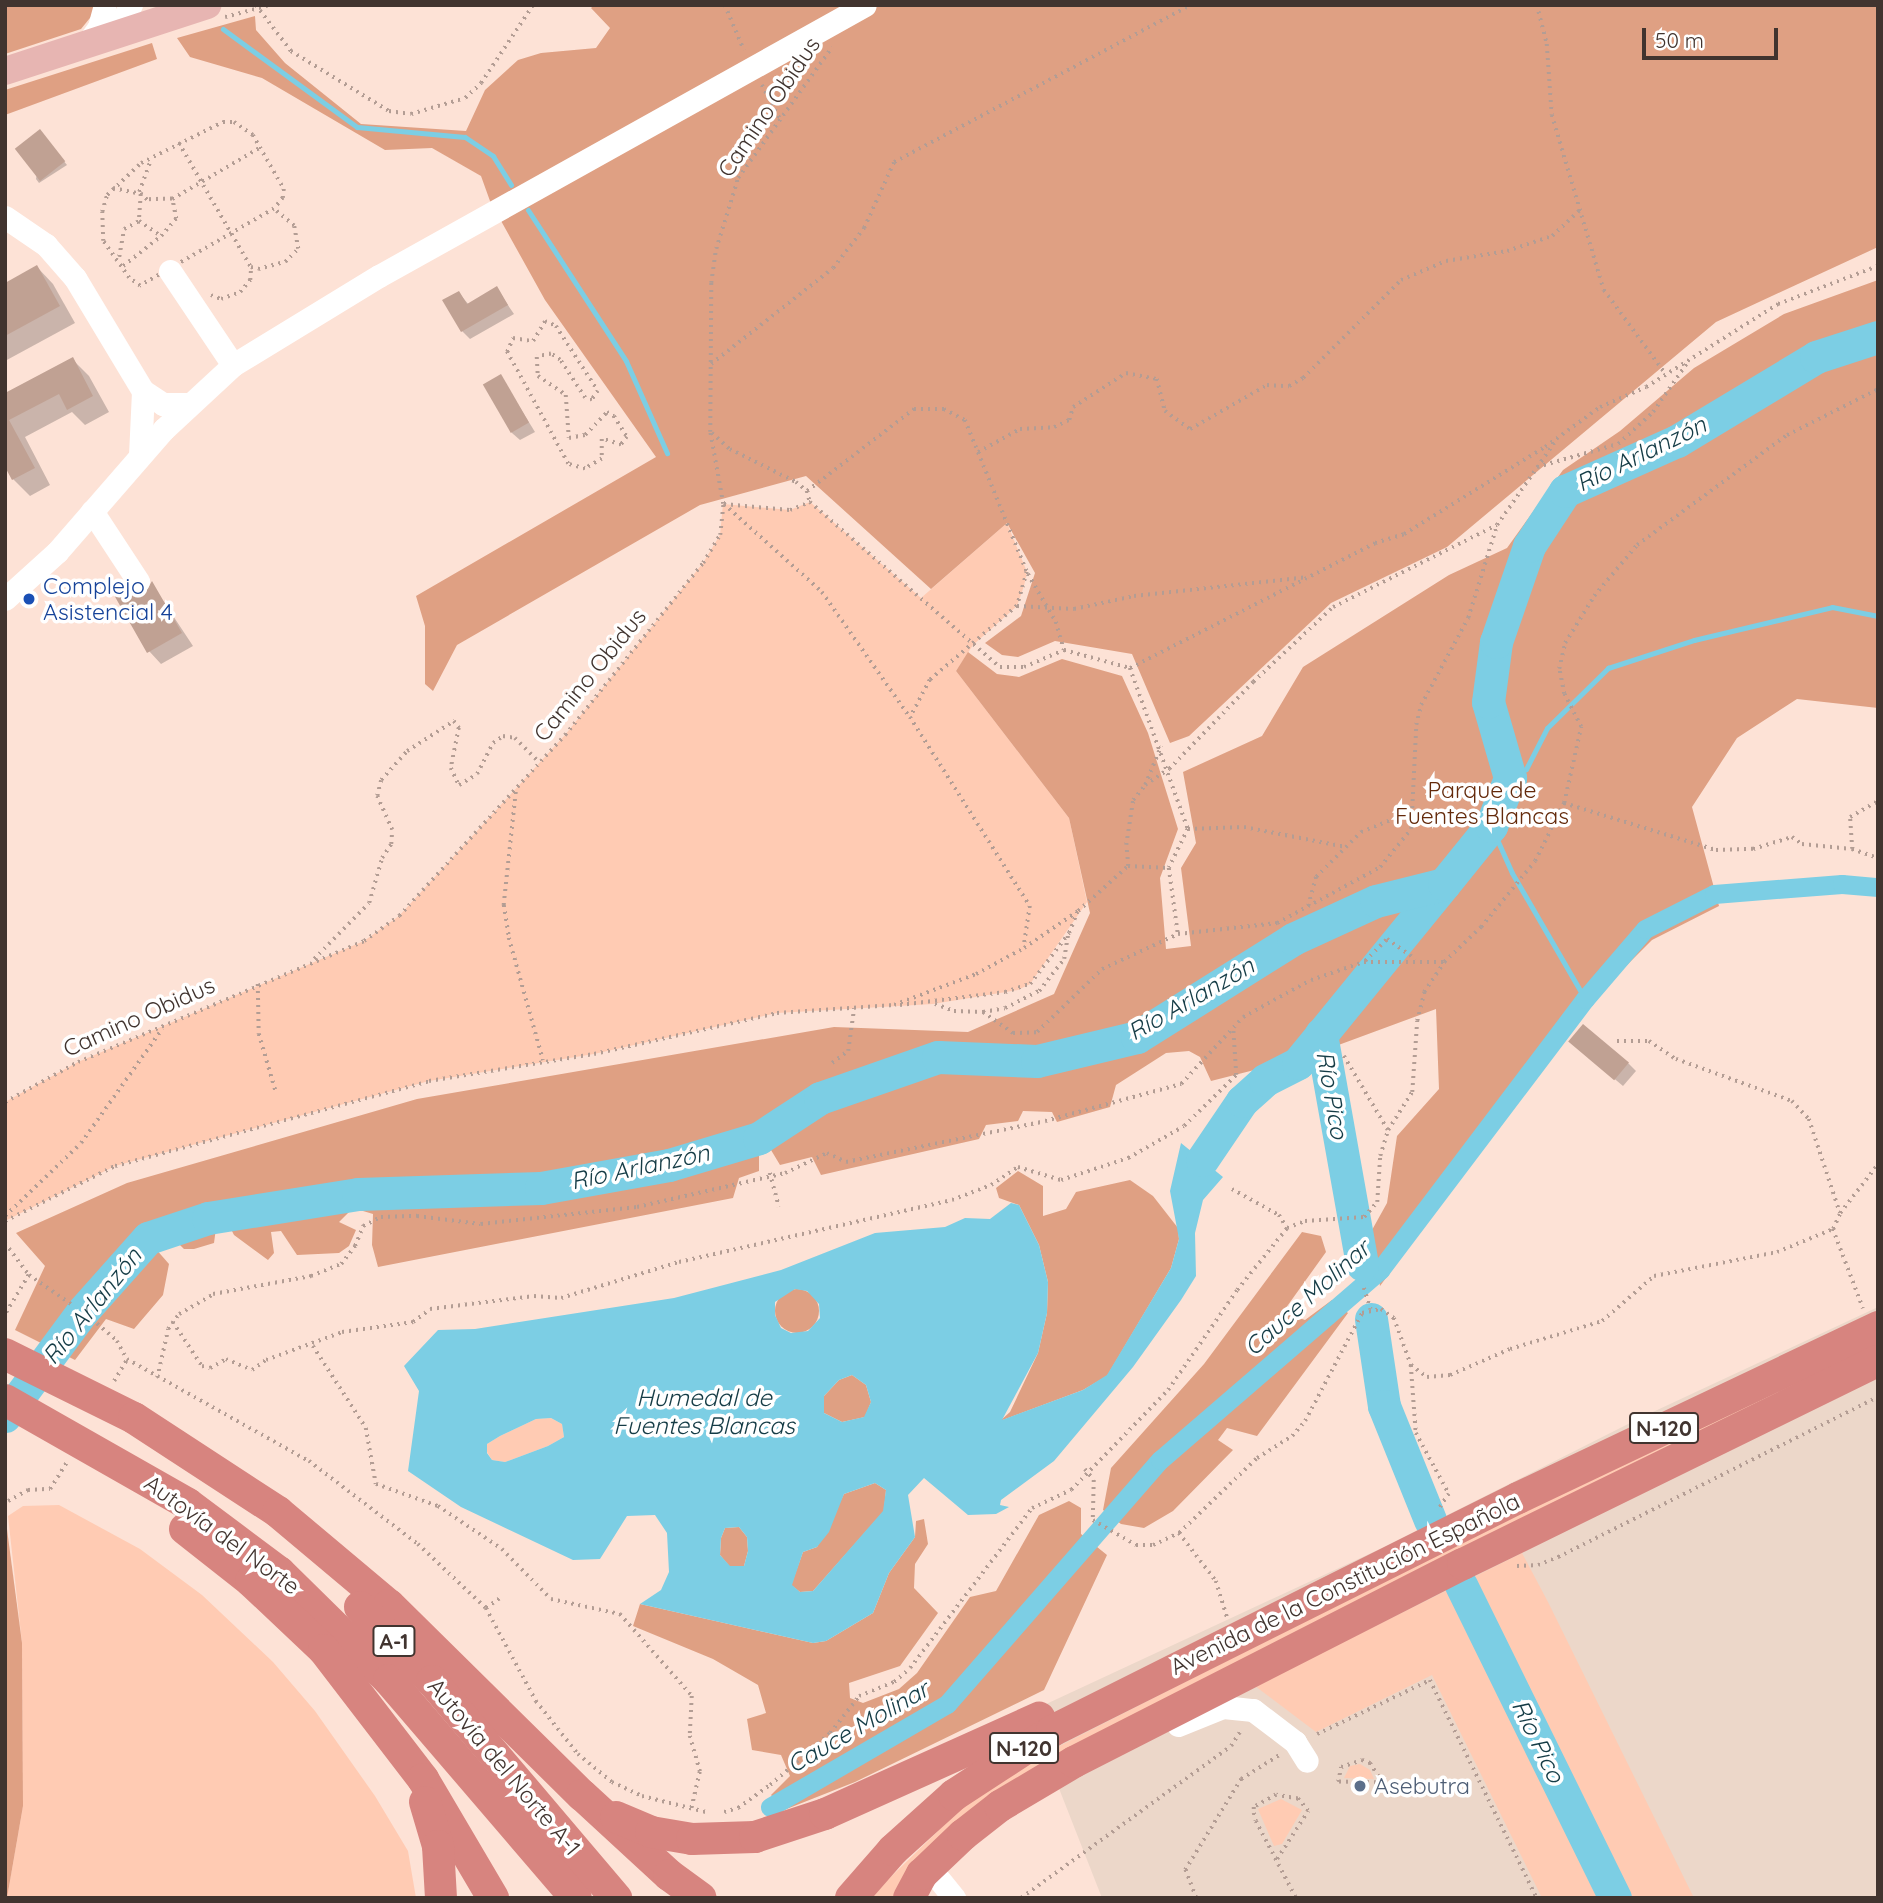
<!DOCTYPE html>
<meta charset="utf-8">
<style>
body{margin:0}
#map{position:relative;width:1883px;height:1903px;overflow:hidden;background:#fde2d6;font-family:Quicksand,sans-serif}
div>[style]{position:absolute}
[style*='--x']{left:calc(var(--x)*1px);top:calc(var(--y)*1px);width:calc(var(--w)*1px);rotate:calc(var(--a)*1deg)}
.industrial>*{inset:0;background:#ecd7c9}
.green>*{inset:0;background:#ffcbb3}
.forest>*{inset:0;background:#dfa083}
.round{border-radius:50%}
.water>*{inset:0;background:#7ccee4}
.shadow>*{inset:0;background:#0003}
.stream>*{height:5px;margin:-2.5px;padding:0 2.5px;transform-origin:2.5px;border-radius:2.5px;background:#7ccee4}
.canal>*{height:19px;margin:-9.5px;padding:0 9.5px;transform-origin:9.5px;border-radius:9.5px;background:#7ccee4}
.river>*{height:33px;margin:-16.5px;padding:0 16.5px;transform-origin:16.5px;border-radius:16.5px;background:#7ccee4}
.building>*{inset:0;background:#c0a193;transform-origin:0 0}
.path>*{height:3.5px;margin-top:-1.75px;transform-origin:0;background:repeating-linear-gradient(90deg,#b39d94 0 2px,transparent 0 7px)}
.minor>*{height:23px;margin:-11.5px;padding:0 11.5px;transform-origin:11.5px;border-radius:11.5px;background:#fff}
.major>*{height:28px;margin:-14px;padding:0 14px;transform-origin:14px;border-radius:14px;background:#e7b5b2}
.highway>*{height:32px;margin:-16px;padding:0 16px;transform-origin:16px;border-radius:16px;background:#d7847f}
.dots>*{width:19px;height:19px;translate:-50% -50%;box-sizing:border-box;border:4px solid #fff;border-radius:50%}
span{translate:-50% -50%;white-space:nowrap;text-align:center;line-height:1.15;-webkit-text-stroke:7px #fff;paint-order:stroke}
.shield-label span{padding:2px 5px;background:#fff;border:2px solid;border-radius:5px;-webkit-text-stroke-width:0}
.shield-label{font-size:21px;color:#41342f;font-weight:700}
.street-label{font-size:23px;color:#41342f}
.transit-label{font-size:23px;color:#164399}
.left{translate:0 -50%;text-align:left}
.park-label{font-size:23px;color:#642a0b}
.service-label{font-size:23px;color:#4e5e75}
.water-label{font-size:24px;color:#153c46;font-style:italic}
.frame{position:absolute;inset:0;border:7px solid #41342f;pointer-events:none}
.scale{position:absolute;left:1642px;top:28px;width:136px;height:32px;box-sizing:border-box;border:4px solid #41342f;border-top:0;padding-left:9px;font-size:21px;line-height:24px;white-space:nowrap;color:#41342f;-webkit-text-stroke:5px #fff;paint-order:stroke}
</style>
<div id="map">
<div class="industrial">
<div style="clip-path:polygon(1878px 1307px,1878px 1898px,1102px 1898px,1029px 1712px,1382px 1548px,1640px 1418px)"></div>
</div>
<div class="green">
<div style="clip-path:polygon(810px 502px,921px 598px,1007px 523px,1027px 572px,1024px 586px,1017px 606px,973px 645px,956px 671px,1069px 818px,1087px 902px,1030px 984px,1018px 990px,933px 1004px,777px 1013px,594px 1054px,429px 1081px,115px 1166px,5px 1221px,5px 1102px,78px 1062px,364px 941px,399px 916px,565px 735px,703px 563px,720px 535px,723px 504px,790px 510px)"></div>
<div style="clip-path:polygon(1835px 1362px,1837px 1366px,914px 1861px,893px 1898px,869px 1898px,971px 1799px,1044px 1754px,1463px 1540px)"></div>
<div style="clip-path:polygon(551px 1418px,562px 1424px,564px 1437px,548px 1446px,505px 1462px,492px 1460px,487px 1452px,487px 1444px,500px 1436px,536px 1419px)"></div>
<div style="clip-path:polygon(59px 1505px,140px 1549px,202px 1595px,273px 1662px,315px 1711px,375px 1796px,408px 1851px,416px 1898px,7px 1898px,23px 1806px,22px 1643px,8px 1516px,23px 1506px)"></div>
<div style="clip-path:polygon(1522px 1553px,1548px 1602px,1694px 1898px,1542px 1898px,1432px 1675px,1316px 1732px,1255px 1686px)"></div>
<div style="clip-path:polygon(1360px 1764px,1370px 1770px,1374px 1779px,1344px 1778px,1350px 1766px)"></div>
<div style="clip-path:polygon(1281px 1799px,1302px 1810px,1282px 1844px,1274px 1846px,1258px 1809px)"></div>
</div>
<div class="forest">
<div style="clip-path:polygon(5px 5px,93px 5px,94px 13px,81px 29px,5px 54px)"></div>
<div style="clip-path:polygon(594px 5px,1878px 5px,1878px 247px,1716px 322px,1447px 547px,1331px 603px,1189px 736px,1170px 743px,1132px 654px,1055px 641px,1018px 657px,1002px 655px,985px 643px,1021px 616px,1035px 573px,1007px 523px,931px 589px,806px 476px,700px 505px,457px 645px,433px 691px,425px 684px,425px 626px,416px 596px,656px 457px,545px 300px,490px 201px,481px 176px,432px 148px,385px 150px,262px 78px,190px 57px,177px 38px,255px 16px,256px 30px,285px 63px,361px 124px,466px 131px,485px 90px,518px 60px,541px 53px,596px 48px,610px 28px,591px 8px)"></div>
<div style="clip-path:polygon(152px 43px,157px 59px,5px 115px,5px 90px)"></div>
<div style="clip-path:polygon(1878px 280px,1878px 708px,1797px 699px,1737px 738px,1692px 807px,1719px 906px,1652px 940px,1592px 1000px,1380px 1286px,1372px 1230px,1387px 1203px,1397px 1136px,1439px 1089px,1436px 1009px,1306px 1057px,1211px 1081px,1200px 1057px,1189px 1051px,1166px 1053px,1116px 1085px,1110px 1107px,1057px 1122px,1052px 1112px,1023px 1111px,1018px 1121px,986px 1125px,979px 1139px,821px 1175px,812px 1157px,780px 1165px,771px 1150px,759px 1155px,759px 1171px,739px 1178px,733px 1198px,378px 1267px,372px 1245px,373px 1214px,353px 1208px,339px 1222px,356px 1230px,349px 1246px,339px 1253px,297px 1255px,281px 1231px,271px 1232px,274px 1253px,268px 1260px,234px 1235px,229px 1225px,216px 1228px,214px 1243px,194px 1249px,184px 1249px,170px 1235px,155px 1248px,169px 1264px,163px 1295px,134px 1329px,106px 1319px,75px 1360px,15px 1330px,45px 1266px,16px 1233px,127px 1183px,417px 1099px,834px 1027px,968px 1032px,1054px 994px,1090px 913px,1069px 818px,956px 671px,968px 652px,997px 674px,1019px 677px,1062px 659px,1122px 676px,1148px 733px,1178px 829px,1160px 878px,1166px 949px,1191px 946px,1181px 868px,1196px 843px,1183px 772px,1262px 736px,1303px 667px,1449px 575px,1507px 548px,1563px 470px,1620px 431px,1694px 368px,1784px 314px)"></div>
<div style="clip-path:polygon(1018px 1171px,1043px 1186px,1043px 1216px,1066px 1209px,1076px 1192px,1130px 1180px,1153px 1196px,1178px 1228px,1179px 1239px,1171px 1268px,1107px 1376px,1083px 1390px,1000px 1421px,1010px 1412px,1038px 1353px,1047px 1313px,1048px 1282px,1039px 1245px,1019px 1205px,999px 1198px,996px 1188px)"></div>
<div style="clip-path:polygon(1302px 1232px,1321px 1236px,1326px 1252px,1283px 1312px,1305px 1320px,1332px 1300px,1348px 1313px,1257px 1436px,1227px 1428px,1218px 1440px,1233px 1450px,1173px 1511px,1144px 1528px,1121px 1524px,1103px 1510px,1111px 1468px,1204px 1364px)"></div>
<div class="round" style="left:775px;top:1289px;width:44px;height:44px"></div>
<div style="clip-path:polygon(852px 1375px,866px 1385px,871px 1402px,865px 1417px,842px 1422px,824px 1413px,824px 1396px,839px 1380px)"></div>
<div style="clip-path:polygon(875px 1483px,886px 1490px,884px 1511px,813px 1591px,800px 1592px,791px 1585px,803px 1552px,817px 1547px,844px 1494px)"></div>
<div style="clip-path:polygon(1069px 1501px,1081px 1508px,1081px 1534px,1107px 1555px,1044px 1690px,855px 1782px,784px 1810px,771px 1795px,790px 1776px,781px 1755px,752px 1750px,747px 1719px,766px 1713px,758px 1685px,713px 1659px,633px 1626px,640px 1604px,813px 1643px,826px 1641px,873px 1613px,889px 1573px,915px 1537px,916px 1521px,924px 1519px,928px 1544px,915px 1564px,914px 1588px,938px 1613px,900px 1666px,849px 1683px,850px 1698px,863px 1703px,899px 1689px,917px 1673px,970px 1597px,996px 1591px,1039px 1515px)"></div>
<div style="clip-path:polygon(5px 1514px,22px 1643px,23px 1806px,7px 1898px)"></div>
<div style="clip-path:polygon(739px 1527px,747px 1537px,748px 1551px,744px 1566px,730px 1567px,720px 1555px,721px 1538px,725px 1528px)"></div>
</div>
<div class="water">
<div style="clip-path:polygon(evenodd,1181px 1143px,1223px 1177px,1203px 1200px,1195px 1233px,1196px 1276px,1181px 1300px,1133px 1367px,1054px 1461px,1001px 1500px,1000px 1505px,1009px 1507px,996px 1514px,968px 1515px,924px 1478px,908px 1495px,915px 1537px,889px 1573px,873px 1613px,826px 1641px,813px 1643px,640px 1604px,661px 1590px,669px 1572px,667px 1533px,655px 1515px,627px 1516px,600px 1559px,573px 1560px,461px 1507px,408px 1471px,419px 1391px,404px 1366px,438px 1330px,475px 1329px,674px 1298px,781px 1270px,875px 1233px,945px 1227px,965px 1218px,990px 1219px,1011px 1203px,1019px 1205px,1039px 1245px,1048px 1282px,1047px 1313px,1038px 1353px,1002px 1420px,1083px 1390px,1107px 1375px,1171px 1268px,1179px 1239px,1170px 1191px,1181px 1143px,795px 1289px,807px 1291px,819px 1304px,820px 1318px,808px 1331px,791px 1333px,781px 1328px,775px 1315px,775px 1302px,795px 1289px,1181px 1143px,852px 1375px,866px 1385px,871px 1402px,864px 1417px,842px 1422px,824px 1413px,824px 1396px,839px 1380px,852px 1375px,1181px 1143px,551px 1418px,562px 1424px,564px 1437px,548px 1446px,505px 1462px,492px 1460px,487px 1453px,487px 1444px,500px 1436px,536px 1419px,551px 1418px,1181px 1143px,875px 1483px,886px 1490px,883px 1511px,813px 1591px,800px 1592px,792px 1585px,803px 1552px,817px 1547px,829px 1532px,844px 1494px,875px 1483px,1181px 1143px,739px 1527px,747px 1537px,748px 1551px,744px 1566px,730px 1566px,720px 1555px,721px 1538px,725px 1528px,739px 1527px)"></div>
</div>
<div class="shadow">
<div style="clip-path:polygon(43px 135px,67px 165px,39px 183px,36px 179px)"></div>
<div style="clip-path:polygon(37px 267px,53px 284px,75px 323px,5px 361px,5px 285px)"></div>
<div style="clip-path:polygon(497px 289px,514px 314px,470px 339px,462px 331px,459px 293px,469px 305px)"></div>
<div style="clip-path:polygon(72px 359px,89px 376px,109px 412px,85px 425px,72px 412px,25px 437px,50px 485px,30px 496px,13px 479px,5px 395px)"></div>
<div style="clip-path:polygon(501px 377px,535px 432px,520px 440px,512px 433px)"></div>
<div style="clip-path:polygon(152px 584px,193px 646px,161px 664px,149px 651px,132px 596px,146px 595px)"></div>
<div style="clip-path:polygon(1579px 1049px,1628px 1063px,1636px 1071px,1623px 1086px)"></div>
</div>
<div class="stream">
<div style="--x:223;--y:29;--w:166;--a:36.2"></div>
<div style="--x:357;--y:127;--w:108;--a:5.3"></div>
<div style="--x:465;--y:137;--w:34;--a:34"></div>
<div style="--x:493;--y:156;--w:34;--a:58"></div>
<div style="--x:528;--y:210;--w:180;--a:57"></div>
<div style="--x:626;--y:361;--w:101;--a:66"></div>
<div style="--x:1510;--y:778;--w:18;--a:-29"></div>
<div style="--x:1526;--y:769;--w:46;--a:-62.9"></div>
<div style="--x:1547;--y:728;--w:86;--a:-44.5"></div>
<div style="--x:1608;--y:668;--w:90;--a:-18"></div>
<div style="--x:1694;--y:640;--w:142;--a:-13.4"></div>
<div style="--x:1832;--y:607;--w:47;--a:11.1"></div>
<div style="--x:1491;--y:826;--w:51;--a:65.9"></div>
<div style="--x:1512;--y:873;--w:146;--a:59.9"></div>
</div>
<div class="canal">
<div style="--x:770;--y:1807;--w:205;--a:-30.2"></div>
<div style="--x:947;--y:1704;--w:324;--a:-48.9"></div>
<div style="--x:1160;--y:1460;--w:291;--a:-40.8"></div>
<div style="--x:1380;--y:1270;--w:340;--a:-52.9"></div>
<div style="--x:1585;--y:999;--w:92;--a:-49.4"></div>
<div style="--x:1645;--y:929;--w:77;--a:-26.9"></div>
<div style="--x:1714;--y:894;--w:128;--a:-4.5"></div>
<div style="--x:1842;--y:884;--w:36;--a:5"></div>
</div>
<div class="river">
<div style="--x:1321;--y:1034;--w:234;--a:79.9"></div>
<div style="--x:1202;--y:1160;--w:71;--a:-55.9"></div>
<div style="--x:1242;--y:1101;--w:31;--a:-42"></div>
<div style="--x:1265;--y:1080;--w:37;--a:-27"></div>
<div style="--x:1298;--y:1063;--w:231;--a:-50.8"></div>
<div style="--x:1371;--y:1319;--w:88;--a:81.5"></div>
<div style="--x:1384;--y:1406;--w:123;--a:68"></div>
<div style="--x:5;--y:1416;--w:129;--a:-53.5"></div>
<div style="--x:82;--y:1312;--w:99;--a:-48.3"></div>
<div style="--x:148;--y:1238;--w:63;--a:-18.4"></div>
<div style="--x:208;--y:1218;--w:152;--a:-9.1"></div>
<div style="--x:358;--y:1194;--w:183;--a:-1.9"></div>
<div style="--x:541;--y:1188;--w:130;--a:-10.2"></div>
<div style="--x:669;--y:1165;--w:94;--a:-16.7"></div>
<div style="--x:759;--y:1138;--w:73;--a:-33.3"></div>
<div style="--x:820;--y:1098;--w:125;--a:-19.2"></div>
<div style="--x:938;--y:1057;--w:99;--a:2.3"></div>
<div style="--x:1037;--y:1061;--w:103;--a:-13.5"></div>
<div style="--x:1137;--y:1037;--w:184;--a:-32.1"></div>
<div style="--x:1293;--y:939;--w:91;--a:-24.6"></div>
<div style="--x:1376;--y:901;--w:70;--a:-14"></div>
<div style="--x:1444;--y:884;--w:75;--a:-51"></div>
<div style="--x:1491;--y:826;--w:52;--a:-68.4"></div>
<div style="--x:1510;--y:778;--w:79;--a:-106.1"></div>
<div style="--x:1488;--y:702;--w:61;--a:-82.4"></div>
<div style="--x:1496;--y:642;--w:102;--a:-71"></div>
<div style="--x:1529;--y:546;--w:66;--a:-56.8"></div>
<div style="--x:1565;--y:491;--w:123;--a:-24.1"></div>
<div style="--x:1677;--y:441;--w:162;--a:-31.1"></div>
<div style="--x:1816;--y:357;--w:65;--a:-17.9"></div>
<div style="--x:1461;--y:1585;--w:349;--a:63.8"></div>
</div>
<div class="building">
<div style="left:40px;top:129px;width:41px;height:32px;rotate:52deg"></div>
<div style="clip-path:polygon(37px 265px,60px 306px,5px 336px,5px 283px)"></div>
<div style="clip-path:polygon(497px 286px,508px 305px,461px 332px,442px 300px,459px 291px,467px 304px)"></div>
<div style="clip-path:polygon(73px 357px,93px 396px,67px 410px,59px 394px,9px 420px,35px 468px,12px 480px,5px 467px,5px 393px)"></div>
<div style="left:501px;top:374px;width:56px;height:21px;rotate:60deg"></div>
<div style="clip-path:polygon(152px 581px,182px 633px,147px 653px,114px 595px,126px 588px,132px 594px,145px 593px)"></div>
<div style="left:1583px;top:1024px;width:60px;height:23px;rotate:40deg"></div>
</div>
<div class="path">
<div style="--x:256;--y:5;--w:58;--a:52.7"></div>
<div style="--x:291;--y:51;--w:115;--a:31.5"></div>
<div style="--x:389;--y:111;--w:22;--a:8"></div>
<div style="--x:411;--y:114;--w:56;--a:-16.5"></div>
<div style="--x:465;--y:98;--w:22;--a:-43"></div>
<div style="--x:481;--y:83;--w:94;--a:-56.3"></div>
<div style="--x:725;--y:5;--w:49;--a:67.1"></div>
<div style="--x:1537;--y:5;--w:40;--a:75.6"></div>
<div style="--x:1547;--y:44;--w:71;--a:86"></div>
<div style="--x:1552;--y:115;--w:183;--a:73.5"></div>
<div style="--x:1604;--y:290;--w:103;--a:53.7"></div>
<div style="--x:225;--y:17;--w:47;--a:-14.9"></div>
<div style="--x:762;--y:85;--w:40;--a:62"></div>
<div style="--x:223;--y:122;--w:11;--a:0"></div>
<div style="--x:234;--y:122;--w:23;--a:34"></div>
<div style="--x:253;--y:135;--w:62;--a:60.1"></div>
<div style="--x:284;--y:189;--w:9;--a:96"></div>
<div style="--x:283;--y:198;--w:14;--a:129"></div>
<div style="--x:274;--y:209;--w:155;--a:150.1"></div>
<div style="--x:140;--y:286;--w:14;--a:-144"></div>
<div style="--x:129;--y:278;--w:45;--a:-125.1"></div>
<div style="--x:103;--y:241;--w:29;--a:-92"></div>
<div style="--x:102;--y:212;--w:18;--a:-74"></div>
<div style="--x:107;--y:195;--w:47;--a:-43.3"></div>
<div style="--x:141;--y:163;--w:92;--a:-26.6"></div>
<div style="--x:179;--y:143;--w:143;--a:59.9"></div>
<div style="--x:251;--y:267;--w:7;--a:16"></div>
<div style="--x:258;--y:269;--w:28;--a:-15"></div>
<div style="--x:285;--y:262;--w:18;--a:-45"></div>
<div style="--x:298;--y:249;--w:23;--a:-100"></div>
<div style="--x:294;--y:226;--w:26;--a:-140"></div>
<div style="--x:113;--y:188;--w:29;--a:12"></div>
<div style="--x:141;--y:194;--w:27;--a:94"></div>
<div style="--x:172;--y:199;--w:103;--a:-30.3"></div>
<div style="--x:119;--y:257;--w:28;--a:-80"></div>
<div style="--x:124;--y:229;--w:17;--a:-28"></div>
<div style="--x:139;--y:221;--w:27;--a:34"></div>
<div style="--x:161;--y:236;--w:23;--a:-49"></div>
<div style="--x:176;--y:219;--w:20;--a:-101"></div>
<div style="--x:172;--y:199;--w:25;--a:178"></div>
<div style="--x:147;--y:200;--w:11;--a:-135"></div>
<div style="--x:139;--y:192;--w:32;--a:-70"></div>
<div style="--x:123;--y:266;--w:48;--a:-38.3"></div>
<div style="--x:211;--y:295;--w:11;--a:22"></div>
<div style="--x:221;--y:299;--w:20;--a:-20"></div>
<div style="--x:240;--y:292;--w:16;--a:-50"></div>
<div style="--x:250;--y:280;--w:13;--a:-86"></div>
<div style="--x:545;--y:321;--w:12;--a:24"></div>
<div style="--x:556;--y:326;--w:77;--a:57.1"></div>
<div style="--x:598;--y:391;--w:11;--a:124"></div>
<div style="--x:592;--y:400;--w:7;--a:-164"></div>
<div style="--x:585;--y:398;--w:45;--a:-123.3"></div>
<div style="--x:560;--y:360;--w:11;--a:-146"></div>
<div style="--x:551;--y:354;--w:14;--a:168"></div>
<div style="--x:537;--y:357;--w:19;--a:87"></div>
<div style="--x:538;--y:376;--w:34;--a:34"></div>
<div style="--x:566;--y:395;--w:43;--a:86"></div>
<div style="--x:569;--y:438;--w:16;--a:-11"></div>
<div style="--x:585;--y:435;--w:32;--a:-46"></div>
<div style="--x:607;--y:412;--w:8;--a:30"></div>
<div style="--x:614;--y:416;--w:25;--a:58"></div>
<div style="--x:627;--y:437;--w:10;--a:127"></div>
<div style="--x:621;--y:445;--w:20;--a:-162"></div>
<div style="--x:602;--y:439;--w:20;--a:90"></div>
<div style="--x:602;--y:459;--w:20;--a:150"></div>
<div style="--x:585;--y:469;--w:18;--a:-164"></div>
<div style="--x:568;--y:464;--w:128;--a:-118.6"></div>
<div style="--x:507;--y:352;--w:15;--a:-67"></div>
<div style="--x:513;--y:338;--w:20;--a:9"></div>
<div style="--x:533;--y:341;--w:23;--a:-59"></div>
<div style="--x:711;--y:364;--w:155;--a:-38.2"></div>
<div style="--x:833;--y:268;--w:51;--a:-52.2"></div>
<div style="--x:864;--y:228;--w:72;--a:-65.6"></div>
<div style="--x:894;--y:162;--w:335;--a:-27.9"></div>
<div style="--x:712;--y:433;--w:24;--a:42"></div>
<div style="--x:730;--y:449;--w:74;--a:26.6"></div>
<div style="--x:796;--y:482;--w:14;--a:39"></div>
<div style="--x:807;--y:491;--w:11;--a:75"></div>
<div style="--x:978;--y:452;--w:48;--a:-28.7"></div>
<div style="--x:1020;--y:429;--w:34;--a:-3"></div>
<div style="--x:1054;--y:427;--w:17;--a:-25"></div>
<div style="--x:1069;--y:420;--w:14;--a:-73"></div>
<div style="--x:1073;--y:407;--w:63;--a:-32.7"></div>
<div style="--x:1126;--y:373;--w:32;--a:11"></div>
<div style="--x:1157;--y:379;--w:33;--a:76"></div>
<div style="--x:1165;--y:411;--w:31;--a:36"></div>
<div style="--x:1190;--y:429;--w:89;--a:-29.7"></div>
<div style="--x:1267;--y:385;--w:22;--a:3"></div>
<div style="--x:1289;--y:386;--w:16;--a:-30"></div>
<div style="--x:1303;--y:378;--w:139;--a:-45"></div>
<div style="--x:1401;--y:280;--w:49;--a:-22.9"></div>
<div style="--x:1446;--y:261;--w:62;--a:-9.3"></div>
<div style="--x:1507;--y:251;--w:47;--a:-18.4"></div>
<div style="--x:1552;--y:236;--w:38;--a:-43"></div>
<div style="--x:1537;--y:467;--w:84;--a:-15.9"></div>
<div style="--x:1618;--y:444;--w:47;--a:-42.4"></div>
<div style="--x:1653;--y:412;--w:63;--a:-55.3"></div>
<div style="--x:807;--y:491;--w:135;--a:-37.5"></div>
<div style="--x:914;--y:409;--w:30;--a:0"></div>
<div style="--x:944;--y:409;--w:24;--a:28"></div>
<div style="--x:965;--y:420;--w:164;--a:67.8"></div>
<div style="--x:1027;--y:572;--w:35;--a:106"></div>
<div style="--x:1017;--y:606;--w:114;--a:139.6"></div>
<div style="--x:930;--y:680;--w:41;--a:117.8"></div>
<div style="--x:724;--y:504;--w:66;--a:5.2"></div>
<div style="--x:790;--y:510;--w:22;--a:-22"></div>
<div style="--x:810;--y:502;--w:252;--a:41"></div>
<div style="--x:1000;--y:667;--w:24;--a:0"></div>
<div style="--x:1024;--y:667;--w:43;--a:-23"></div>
<div style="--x:1064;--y:650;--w:68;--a:15.3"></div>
<div style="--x:1130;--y:668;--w:275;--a:-27"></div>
<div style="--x:1375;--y:543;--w:30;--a:-17"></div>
<div style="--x:1404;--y:534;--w:166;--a:-31.7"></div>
<div style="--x:1545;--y:447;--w:68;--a:-36"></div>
<div style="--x:1600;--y:407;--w:50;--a:-23.5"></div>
<div style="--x:1646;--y:387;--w:156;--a:-32.2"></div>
<div style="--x:1778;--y:304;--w:107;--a:-20.8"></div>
<div style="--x:724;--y:504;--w:132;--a:41.9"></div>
<div style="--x:822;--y:592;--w:153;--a:54.9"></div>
<div style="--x:910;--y:717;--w:224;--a:57.6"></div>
<div style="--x:1030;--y:906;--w:40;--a:98.5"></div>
<div style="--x:1028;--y:574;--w:56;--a:59.7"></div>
<div style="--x:1056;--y:622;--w:29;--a:74"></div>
<div style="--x:1017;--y:606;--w:57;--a:3"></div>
<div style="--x:1074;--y:609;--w:61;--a:-12.2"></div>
<div style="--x:1134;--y:596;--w:175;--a:-6.2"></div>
<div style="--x:1130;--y:668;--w:171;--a:70.2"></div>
<div style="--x:1188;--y:829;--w:43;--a:116"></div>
<div style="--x:1169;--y:868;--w:67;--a:82.2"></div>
<div style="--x:1145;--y:785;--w:42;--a:-67.7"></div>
<div style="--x:516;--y:792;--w:114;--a:96.1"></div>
<div style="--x:504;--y:905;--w:33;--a:81"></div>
<div style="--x:509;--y:938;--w:127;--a:74.4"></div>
<div style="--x:1564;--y:803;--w:159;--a:17.2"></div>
<div style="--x:1716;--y:850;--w:37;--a:-2"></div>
<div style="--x:1753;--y:849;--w:41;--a:-17.1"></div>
<div style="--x:1792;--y:837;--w:12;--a:35"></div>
<div style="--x:1802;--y:844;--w:50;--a:5.7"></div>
<div style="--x:1852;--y:849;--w:28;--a:19"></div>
<div style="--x:1188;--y:829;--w:56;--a:-2"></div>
<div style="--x:1244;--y:827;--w:104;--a:11.1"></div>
<div style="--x:1852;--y:849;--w:32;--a:-94"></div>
<div style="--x:1850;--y:817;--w:32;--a:-30"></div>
<div style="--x:1128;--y:866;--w:21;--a:-95"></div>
<div style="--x:1126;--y:845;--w:46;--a:-81.2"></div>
<div style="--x:1133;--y:800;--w:19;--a:-51"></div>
<div style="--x:1145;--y:785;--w:29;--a:-34"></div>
<div style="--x:1169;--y:769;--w:121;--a:-46"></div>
<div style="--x:1253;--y:682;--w:110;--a:-43.2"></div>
<div style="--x:1333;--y:607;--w:183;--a:-26.6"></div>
<div style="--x:1497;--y:525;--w:103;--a:-55.2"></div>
<div style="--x:1308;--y:906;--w:30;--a:-75"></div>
<div style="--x:1316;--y:877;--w:64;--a:-45"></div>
<div style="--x:1361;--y:832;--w:37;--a:-22"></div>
<div style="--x:1395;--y:818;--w:73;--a:-1.6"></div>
<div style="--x:314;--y:959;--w:78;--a:-45.5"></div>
<div style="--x:369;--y:903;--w:47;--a:-73.9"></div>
<div style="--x:382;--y:858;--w:17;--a:-57"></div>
<div style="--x:391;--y:844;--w:14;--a:-86"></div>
<div style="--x:392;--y:830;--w:37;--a:-114"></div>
<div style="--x:377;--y:796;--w:16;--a:-76"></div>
<div style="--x:381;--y:780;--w:39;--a:-48"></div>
<div style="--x:407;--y:751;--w:56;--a:-32.6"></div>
<div style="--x:454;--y:721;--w:9;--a:54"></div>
<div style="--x:459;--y:728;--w:41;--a:101.3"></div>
<div style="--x:451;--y:768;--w:19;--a:65"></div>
<div style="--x:459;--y:785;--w:21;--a:-31"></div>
<div style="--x:477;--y:774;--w:35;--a:-63"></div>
<div style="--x:493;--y:743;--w:12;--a:-35"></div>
<div style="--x:503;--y:736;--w:12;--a:9"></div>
<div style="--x:515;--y:738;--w:35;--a:45"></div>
<div style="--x:1365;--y:961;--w:31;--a:-45"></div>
<div style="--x:1387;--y:939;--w:35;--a:35"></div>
<div style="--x:258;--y:984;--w:50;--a:88.9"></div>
<div style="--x:259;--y:1034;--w:60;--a:73.7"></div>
<div style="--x:935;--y:1004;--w:20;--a:20"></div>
<div style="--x:954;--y:1011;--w:29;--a:2"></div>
<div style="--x:983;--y:1012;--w:22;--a:-10"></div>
<div style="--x:1005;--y:1008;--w:38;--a:-27"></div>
<div style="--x:1039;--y:991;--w:41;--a:-52"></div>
<div style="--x:1064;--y:959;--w:24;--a:-81"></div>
<div style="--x:900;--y:1005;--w:106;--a:-7.1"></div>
<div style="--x:1005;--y:992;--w:26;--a:-18"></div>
<div style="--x:1030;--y:984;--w:64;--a:-52.6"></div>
<div style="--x:1069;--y:933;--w:22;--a:-69"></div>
<div style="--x:983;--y:1012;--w:37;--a:35"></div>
<div style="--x:1013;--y:1033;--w:24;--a:-2"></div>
<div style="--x:1037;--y:1032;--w:91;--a:-44.1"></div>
<div style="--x:1102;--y:969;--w:84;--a:-24.7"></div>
<div style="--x:1178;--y:934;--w:100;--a:-6.3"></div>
<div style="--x:1277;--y:923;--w:117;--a:-28.5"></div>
<div style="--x:1380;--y:867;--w:49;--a:-50.8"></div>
<div style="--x:1411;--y:829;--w:104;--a:-87.2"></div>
<div style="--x:1416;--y:725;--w:21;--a:-76"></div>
<div style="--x:1421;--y:705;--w:99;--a:-61.6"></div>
<div style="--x:1468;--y:618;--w:97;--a:-72.7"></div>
<div style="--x:1617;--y:1041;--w:32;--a:0"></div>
<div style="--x:1649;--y:1041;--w:32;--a:34"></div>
<div style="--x:1676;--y:1059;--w:123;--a:19.9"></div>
<div style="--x:1792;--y:1101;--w:25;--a:47"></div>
<div style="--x:1809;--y:1119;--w:99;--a:71.7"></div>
<div style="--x:1344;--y:1056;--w:86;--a:59.3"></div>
<div style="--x:832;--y:1063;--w:20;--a:-37"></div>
<div style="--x:848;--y:1051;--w:43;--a:-82.1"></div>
<div style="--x:5;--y:1102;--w:83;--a:-28.7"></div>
<div style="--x:78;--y:1062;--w:311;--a:-22.9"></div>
<div style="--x:364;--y:941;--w:43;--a:-35.5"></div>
<div style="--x:399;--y:916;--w:246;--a:-47.5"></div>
<div style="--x:565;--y:735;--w:221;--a:-51.3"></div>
<div style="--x:703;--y:563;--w:33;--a:-59"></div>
<div style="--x:720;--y:535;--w:31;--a:-84"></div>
<div style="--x:723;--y:504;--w:73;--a:-100.2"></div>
<div style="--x:710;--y:432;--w:149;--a:-89.6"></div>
<div style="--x:711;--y:283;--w:34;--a:-82"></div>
<div style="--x:716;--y:249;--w:74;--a:-72.8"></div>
<div style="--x:738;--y:178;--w:161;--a:-54.3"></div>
<div style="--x:770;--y:1173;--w:35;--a:75"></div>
<div style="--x:1232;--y:1189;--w:54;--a:29"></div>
<div style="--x:1279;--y:1215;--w:15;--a:58"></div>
<div style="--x:5;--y:1216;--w:105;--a:-43.8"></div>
<div style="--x:81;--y:1143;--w:140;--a:-54.6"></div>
<div style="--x:5;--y:1221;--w:123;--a:-26.6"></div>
<div style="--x:115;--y:1166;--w:325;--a:-15.1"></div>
<div style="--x:429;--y:1081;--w:167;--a:-9.3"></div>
<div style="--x:594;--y:1054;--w:188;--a:-12.6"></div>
<div style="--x:777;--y:1013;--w:117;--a:-3.9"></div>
<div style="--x:894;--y:1005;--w:88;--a:-20.7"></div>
<div style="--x:976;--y:974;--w:55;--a:-28.4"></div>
<div style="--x:1024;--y:948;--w:65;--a:-34.4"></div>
<div style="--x:1078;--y:911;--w:67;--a:-42"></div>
<div style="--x:1128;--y:866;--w:41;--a:2.8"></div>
<div style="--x:1833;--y:1229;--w:85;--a:69.2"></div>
<div style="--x:5;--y:1243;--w:40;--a:53"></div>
<div style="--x:29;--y:1275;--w:47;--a:121"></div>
<div style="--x:29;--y:1275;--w:51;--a:34.6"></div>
<div style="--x:1364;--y:1288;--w:22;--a:72"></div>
<div style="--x:92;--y:1319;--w:33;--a:41"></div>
<div style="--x:117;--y:1341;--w:21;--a:61"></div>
<div style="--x:127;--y:1359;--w:209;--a:29.3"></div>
<div style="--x:309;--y:1461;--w:137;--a:37.3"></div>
<div style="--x:418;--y:1544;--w:93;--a:43.3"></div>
<div style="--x:486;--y:1608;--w:106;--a:61.7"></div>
<div style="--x:536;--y:1701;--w:68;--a:51.6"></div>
<div style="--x:578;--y:1754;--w:44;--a:39.5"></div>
<div style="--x:612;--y:1782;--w:33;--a:25"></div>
<div style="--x:642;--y:1796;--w:66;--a:14"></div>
<div style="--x:173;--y:1322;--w:53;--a:56.6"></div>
<div style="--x:202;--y:1366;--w:8;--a:14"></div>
<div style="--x:210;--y:1368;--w:18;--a:-29"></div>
<div style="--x:226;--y:1359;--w:28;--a:23"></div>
<div style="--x:252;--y:1370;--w:17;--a:-36"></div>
<div style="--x:266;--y:1360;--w:81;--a:-20.2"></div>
<div style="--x:342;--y:1332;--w:72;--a:-8"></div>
<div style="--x:413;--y:1322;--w:21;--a:-37"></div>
<div style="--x:430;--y:1309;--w:105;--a:-7.1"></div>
<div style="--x:534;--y:1296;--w:27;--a:4"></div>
<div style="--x:561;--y:1298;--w:123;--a:-17"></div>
<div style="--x:679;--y:1262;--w:280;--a:-12.8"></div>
<div style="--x:952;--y:1200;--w:42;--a:-21"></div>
<div style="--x:991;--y:1185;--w:32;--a:-34"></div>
<div style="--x:1018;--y:1167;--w:45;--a:16.8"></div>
<div style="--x:1061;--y:1180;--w:71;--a:-18.2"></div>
<div style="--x:1128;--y:1158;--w:64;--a:-29.7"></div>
<div style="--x:1184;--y:1126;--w:73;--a:-44.4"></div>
<div style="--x:1236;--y:1075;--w:47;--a:-93.7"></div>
<div style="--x:313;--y:1346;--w:98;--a:57.1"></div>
<div style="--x:366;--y:1428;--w:57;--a:79.9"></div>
<div style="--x:376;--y:1484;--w:66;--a:19.5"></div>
<div style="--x:438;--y:1506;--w:77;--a:33.9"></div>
<div style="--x:502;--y:1549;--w:70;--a:45.6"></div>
<div style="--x:551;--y:1599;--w:71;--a:12.3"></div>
<div style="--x:620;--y:1614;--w:109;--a:48.7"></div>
<div style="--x:692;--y:1696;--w:40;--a:92.9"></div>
<div style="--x:690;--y:1736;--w:37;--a:74"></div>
<div style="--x:700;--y:1772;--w:39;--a:103"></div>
<div style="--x:1411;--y:1365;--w:68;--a:85.8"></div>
<div style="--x:1416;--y:1433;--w:69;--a:61.6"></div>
<div style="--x:1449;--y:1494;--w:18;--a:124"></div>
<div style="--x:157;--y:1378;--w:50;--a:-77.3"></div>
<div style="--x:168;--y:1329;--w:19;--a:-54"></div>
<div style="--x:179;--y:1314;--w:39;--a:-30"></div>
<div style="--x:213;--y:1294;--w:100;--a:-10.4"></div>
<div style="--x:311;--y:1276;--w:32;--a:-22"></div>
<div style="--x:341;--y:1264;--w:23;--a:-52"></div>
<div style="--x:355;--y:1246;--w:22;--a:-68"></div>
<div style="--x:363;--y:1226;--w:20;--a:-27"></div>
<div style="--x:381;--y:1217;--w:36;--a:-2"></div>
<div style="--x:417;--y:1216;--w:64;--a:7.1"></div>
<div style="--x:481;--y:1224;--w:157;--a:-6.2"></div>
<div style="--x:637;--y:1207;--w:152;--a:-12.9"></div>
<div style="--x:785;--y:1173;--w:47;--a:-25.5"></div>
<div style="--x:827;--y:1153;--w:21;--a:25"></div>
<div style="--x:846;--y:1162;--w:203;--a:-11.6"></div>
<div style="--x:1045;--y:1121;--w:141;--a:-15.2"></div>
<div style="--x:1181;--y:1084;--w:91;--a:-47.2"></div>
<div style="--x:1243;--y:1017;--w:77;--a:-28.6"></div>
<div style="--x:1311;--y:980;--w:56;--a:-18.8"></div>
<div style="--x:1364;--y:962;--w:80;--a:0"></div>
<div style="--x:114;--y:1381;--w:26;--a:-59"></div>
<div style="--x:1085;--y:1469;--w:14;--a:51"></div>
<div style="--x:1094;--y:1480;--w:40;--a:91.4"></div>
<div style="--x:1093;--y:1520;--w:50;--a:30.2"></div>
<div style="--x:1136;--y:1545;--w:17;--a:0"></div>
<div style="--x:1153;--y:1545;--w:29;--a:-25"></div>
<div style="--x:1179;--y:1533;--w:108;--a:-43.9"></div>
<div style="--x:1257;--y:1458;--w:41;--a:-32.2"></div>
<div style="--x:1292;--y:1436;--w:20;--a:-49"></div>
<div style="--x:1305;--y:1421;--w:122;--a:-62.2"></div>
<div style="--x:1362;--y:1313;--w:19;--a:-12"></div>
<div style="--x:1381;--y:1309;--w:16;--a:35"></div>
<div style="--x:1394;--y:1318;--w:50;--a:70.1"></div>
<div style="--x:1411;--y:1365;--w:20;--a:37"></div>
<div style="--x:1427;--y:1377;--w:23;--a:-5"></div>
<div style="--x:1450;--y:1375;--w:65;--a:-23.4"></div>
<div style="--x:1510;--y:1349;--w:96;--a:-16.9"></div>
<div style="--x:1602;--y:1321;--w:69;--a:-40.9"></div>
<div style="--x:1654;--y:1276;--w:125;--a:-11"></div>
<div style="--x:1777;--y:1252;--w:61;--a:-22.3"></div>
<div style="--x:1833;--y:1229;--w:17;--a:-66"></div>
<div style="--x:1840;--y:1213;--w:62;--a:-52.2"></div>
<div style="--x:8;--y:1501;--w:23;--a:-29"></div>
<div style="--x:28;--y:1490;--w:22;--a:-3"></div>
<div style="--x:50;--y:1489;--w:31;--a:-58"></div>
<div style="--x:1179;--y:1533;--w:61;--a:52.4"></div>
<div style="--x:1216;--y:1581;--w:38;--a:73"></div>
<div style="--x:1517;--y:1566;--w:21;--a:-3"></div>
<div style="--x:1538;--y:1565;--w:22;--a:-22"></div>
<div style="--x:1558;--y:1557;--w:358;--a:-26.6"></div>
<div style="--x:486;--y:1608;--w:19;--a:-36"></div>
<div style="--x:1317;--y:1734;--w:125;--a:-25.5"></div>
<div style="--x:1430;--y:1680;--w:243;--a:63.9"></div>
<div style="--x:1362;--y:1760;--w:9;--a:21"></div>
<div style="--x:1370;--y:1763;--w:24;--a:57"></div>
<div style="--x:1383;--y:1783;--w:45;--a:-178.7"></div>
<div style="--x:1338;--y:1782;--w:15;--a:-79"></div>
<div style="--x:1341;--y:1767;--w:22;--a:-18"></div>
<div style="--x:724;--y:1812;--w:15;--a:-16"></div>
<div style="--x:738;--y:1808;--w:39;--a:-36"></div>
<div style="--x:770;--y:1785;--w:79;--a:-40.9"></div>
<div style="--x:830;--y:1733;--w:47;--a:-51.9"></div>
<div style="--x:859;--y:1696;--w:38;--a:-22"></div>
<div style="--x:894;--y:1682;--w:21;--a:-41"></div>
<div style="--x:910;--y:1668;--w:201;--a:-52.7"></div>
<div style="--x:1032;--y:1508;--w:43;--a:-24.8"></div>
<div style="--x:1071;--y:1490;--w:139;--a:-45.9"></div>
<div style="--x:1168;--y:1390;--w:121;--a:-55.4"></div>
<div style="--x:1237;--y:1290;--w:80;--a:-51.1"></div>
<div style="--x:1287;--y:1228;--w:19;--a:-21"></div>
<div style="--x:1305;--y:1221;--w:59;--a:-3.9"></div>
<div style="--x:1364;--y:1217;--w:20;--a:-49"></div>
<div style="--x:1377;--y:1202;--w:46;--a:-86.3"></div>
<div style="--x:1380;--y:1156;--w:27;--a:-73"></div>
<div style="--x:1388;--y:1130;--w:45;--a:-57.7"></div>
<div style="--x:1412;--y:1092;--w:71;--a:-86"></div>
<div style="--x:1417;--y:1021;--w:30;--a:-76"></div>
<div style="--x:1424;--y:992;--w:36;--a:-56"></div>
<div style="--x:1444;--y:962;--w:51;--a:-43.4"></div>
<div style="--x:1481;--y:927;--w:85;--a:-50.7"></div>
<div style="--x:1535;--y:861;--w:65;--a:-63.4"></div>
<div style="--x:1564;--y:803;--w:78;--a:-77.4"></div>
<div style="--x:1581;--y:727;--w:37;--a:-117"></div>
<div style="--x:1564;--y:694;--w:25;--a:-101"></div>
<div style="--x:1559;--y:669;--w:27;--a:-77"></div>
<div style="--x:1565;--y:643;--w:55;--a:-58.3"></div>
<div style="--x:1594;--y:596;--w:67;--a:-49.9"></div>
<div style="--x:1637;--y:545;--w:186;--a:-36.3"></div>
<div style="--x:1787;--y:435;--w:102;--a:-26.8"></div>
<div style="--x:1277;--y:1859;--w:57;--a:-57.1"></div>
<div style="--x:1308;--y:1811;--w:16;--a:-130"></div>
<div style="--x:1298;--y:1799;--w:22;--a:-170"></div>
<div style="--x:1276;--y:1795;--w:25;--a:151"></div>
<div style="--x:1254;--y:1807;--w:6;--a:90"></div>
<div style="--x:1254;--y:1813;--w:8;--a:76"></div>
<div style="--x:1256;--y:1821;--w:87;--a:62.5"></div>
<div style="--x:1021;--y:1898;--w:259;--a:-35.9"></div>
<div style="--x:1231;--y:1746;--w:19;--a:-58"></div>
<div style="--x:1196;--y:1898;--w:30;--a:-111"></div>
<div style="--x:1185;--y:1870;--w:107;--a:-58.4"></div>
<div style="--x:1241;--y:1779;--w:47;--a:-32"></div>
</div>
<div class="minor">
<div style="--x:113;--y:36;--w:36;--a:-60"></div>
<div style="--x:86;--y:45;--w:22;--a:-54"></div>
<div style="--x:99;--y:27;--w:20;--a:-75"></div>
<div style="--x:5;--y:217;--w:50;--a:34.3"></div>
<div style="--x:46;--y:245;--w:44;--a:48.7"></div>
<div style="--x:75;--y:278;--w:132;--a:59"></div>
<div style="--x:143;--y:391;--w:24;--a:33"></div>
<div style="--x:163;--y:404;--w:27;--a:0"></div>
<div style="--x:170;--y:271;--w:113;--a:56.2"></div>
<div style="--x:140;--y:455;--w:64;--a:-87.3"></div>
<div style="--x:92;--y:511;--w:84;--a:56.7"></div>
<div style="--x:5;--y:599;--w:70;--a:-42.1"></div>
<div style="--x:57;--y:552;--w:163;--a:-49"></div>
<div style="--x:164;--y:429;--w:94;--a:-42.8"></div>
<div style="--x:233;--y:365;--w:171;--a:-31.4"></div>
<div style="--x:379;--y:276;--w:556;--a:-29.14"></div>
<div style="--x:1178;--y:1725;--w:48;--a:-21.8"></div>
<div style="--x:1223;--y:1707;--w:30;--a:6"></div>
<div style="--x:1253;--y:1710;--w:53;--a:37.3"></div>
<div style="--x:1295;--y:1742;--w:22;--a:58"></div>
<div style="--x:929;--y:1867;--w:40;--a:51"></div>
</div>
<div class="major">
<div style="--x:5;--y:71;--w:213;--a:-18.1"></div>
</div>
<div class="highway">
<div style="--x:5;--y:1354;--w:144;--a:26.4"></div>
<div style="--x:134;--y:1418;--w:172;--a:33.1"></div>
<div style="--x:278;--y:1512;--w:145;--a:40"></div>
<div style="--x:389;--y:1605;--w:271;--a:44.6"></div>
<div style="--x:582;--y:1795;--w:118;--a:42.6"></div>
<div style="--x:669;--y:1875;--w:39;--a:36"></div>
<div style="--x:5;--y:1400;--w:210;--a:29.6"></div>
<div style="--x:188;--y:1504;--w:114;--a:36.8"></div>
<div style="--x:279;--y:1572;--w:154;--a:44.5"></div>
<div style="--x:389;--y:1680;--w:287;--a:49.4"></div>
<div style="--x:185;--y:1529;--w:84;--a:38.2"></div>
<div style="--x:251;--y:1581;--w:100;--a:43.4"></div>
<div style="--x:324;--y:1650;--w:163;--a:52.5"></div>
<div style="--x:423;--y:1779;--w:138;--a:59.5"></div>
<div style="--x:360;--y:1607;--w:103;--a:45.8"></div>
<div style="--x:432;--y:1681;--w:285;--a:49.7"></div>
<div style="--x:425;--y:1802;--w:46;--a:73.5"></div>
<div style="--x:438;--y:1846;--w:52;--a:86.7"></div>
<div style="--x:616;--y:1817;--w:38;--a:23"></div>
<div style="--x:651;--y:1832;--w:42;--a:9.7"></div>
<div style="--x:692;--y:1839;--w:63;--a:-1.8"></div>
<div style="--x:755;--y:1837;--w:74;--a:-18.2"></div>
<div style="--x:825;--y:1814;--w:235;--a:-24.2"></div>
<div style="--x:851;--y:1898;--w:64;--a:-48.8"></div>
<div style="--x:893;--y:1850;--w:82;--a:-42"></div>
<div style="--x:954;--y:1795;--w:117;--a:-33.1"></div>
<div style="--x:1052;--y:1731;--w:521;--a:-26.57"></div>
<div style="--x:1518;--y:1498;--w:399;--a:-25.4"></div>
<div style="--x:909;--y:1898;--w:27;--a:-62"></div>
<div style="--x:922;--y:1874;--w:57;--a:-43.6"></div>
<div style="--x:963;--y:1835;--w:47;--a:-38.1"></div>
<div style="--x:1000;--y:1806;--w:86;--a:-30.7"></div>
<div style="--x:1074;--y:1762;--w:436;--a:-27"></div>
<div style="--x:1463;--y:1564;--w:462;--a:-26.1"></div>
</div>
<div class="dots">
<div style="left:29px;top:599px;background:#1a4fb4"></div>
<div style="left:1360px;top:1786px;background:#5c6f8a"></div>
</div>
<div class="shield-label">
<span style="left:1664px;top:1428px">N-120</span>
<span style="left:394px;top:1641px">A-1</span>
<span style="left:1024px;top:1748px">N-120</span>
</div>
<div class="street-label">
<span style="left:769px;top:107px;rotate:-56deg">Camino Obidus</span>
<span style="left:590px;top:675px;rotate:-51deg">Camino Obidus</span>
<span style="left:139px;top:1017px;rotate:-24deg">Camino Obidus</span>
<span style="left:222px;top:1535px;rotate:36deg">Autovía del Norte</span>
<span style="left:1345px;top:1584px;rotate:-26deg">Avenida de la Constitución Española</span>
<span style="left:504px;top:1767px;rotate:50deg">Autovía del Norte A-1</span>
</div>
<div class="transit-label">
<span class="left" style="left:43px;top:599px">Complejo<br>Asistencial 4</span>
</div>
<div class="park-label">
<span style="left:1482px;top:803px">Parque de<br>Fuentes Blancas</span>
</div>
<div class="service-label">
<span class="left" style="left:1374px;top:1786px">Asebutra</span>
</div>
<div class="water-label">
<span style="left:1641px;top:454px;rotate:-26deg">Río Arlanzón</span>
<span style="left:1191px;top:999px;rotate:-30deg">Río Arlanzón</span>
<span style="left:1332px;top:1095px;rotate:80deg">Río Pico</span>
<span style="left:640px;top:1167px;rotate:-12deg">Río Arlanzón</span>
<span style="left:1307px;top:1298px;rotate:-42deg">Cauce Molinar</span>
<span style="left:92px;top:1306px;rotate:-51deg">Río Arlanzón</span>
<span style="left:704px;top:1412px">Humedal de<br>Fuentes Blancas</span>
<span style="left:858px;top:1727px;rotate:-30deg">Cauce Molinar</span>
<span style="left:1538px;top:1741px;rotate:64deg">Río Pico</span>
</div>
<div class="frame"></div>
<div class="scale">50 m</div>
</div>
